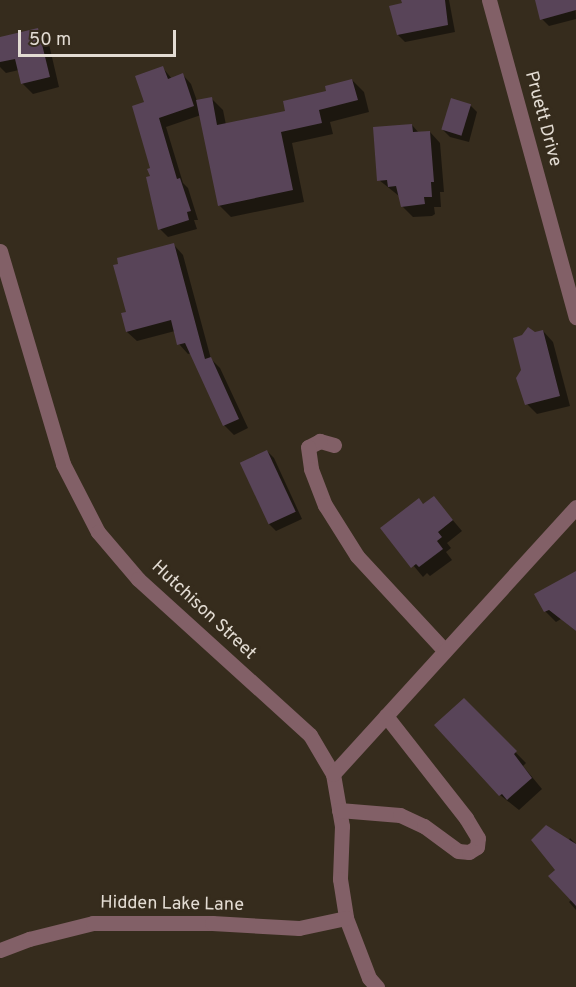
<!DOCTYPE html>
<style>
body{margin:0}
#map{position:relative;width:576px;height:987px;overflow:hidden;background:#362c1d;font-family:Overpass,sans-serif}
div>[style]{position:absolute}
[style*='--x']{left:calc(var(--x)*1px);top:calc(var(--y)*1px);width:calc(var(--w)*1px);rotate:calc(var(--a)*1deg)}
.shadow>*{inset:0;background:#0007}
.building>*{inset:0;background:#584458;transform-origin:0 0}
.minor>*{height:15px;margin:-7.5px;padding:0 7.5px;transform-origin:7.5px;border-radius:7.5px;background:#826067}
span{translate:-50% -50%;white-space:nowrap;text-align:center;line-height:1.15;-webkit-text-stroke:5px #362c1d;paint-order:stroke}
.street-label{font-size:18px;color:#e3dcd3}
.scale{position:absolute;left:18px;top:30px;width:158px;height:27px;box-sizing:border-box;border:3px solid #e3dcd3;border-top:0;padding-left:8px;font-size:18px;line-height:21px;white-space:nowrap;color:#e3dcd3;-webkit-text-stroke:4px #362c1d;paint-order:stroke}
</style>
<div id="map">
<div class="shadow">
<div style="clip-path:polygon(414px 0,449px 0,455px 32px,405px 42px,398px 35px)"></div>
<div style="clip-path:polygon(537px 0,575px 0,576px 19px,549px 26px,542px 19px)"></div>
<div style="clip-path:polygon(37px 29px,48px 40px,59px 87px,33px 94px,22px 83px,19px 70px,6px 73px,0 67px,0 39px)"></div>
<div style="clip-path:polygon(163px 68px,172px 79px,183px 75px,191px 84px,197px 101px,211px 98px,223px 110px,226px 125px,287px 112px,352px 80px,364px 92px,369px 112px,330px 122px,333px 134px,292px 143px,304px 202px,231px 217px,219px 205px,201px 115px,166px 127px,183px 183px,188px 188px,198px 220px,194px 220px,197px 229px,168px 237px,160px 229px,151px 177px,146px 103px)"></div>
<div style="clip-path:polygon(470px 105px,477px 112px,469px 142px,450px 137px,443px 130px)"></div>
<div style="clip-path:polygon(412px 125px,419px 133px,430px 132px,440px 143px,444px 192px,440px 192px,441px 207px,434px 207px,435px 214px,432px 216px,413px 217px,403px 207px,399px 196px,379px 180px)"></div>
<div style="clip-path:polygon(174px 245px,183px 255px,211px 359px,220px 368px,248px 428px,234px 435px,224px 425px,192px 353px,188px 354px,179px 344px,175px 331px,137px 341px,127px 332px,123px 315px,127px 313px)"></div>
<div style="clip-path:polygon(543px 331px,553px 342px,570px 406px,537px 414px,527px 404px,535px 333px)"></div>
<div style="clip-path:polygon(267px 451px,274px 458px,302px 519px,276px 531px,269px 524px)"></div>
<div style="clip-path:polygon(434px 498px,462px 531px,447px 543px,451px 548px,446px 552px,452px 560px,430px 576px,427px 573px,423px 577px,382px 528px)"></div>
<div style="clip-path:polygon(576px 573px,576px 631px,561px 619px,556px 622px,545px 611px)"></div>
<div style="clip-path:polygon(464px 700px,526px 763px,523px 766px,542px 789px,519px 810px,500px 795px)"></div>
<div style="clip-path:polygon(570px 838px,576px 844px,576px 910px,569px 902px,572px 899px,557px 870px)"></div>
</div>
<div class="building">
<div style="clip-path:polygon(401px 0,445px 0,448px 25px,397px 35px,389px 6px,402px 3px)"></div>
<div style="clip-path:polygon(535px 0,576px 0,576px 10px,540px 20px)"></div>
<div style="clip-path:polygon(38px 28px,50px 77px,21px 84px,15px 59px,0 62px,0 37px)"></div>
<div style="clip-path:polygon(163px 66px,168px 79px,183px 73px,194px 106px,159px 118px,177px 179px,180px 178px,191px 211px,187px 212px,189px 220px,158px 230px,146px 177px,150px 176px,147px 169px,150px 168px,132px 106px,144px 102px,135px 76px)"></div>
<div style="clip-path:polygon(352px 79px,358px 100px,319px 110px,322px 123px,281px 132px,293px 190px,218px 206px,196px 100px,212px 97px,217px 125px,285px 111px,283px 101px,326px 91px,325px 86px)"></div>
<div style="left:451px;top:98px;width:21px;height:33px;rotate:17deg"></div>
<div style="clip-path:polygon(412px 124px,413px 132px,430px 131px,434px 182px,431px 182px,432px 197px,424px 197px,425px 204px,401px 207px,396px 186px,388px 187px,387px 180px,377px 181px,373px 127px)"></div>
<div style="clip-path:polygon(174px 243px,205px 359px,211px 357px,239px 419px,223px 426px,185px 343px,177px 345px,171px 320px,126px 332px,121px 313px,126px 312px,113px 265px,118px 264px,117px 258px)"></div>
<div style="clip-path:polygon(528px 327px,535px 332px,543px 330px,560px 396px,525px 405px,516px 378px,521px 370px,513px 338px,522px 335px)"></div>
<div style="left:267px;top:450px;width:68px;height:30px;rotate:65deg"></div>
<div style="clip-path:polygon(434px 496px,453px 520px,438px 532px,442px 537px,437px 541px,443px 549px,419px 567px,416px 564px,411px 568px,380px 528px,419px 498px,423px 504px)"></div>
<div style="clip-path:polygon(576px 571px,576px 631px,549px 610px,544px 612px,534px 594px)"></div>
<div style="clip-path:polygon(464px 698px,517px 751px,514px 754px,532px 778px,507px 800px,502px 794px,499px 796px,434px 725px)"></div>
<div style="clip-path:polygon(546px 825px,576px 844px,576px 906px,548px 876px,555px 870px,531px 840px)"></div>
</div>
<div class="minor">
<div style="--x:489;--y:0;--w:329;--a:74.7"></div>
<div style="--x:0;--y:251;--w:222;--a:73.5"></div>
<div style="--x:63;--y:464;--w:76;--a:62.8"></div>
<div style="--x:98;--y:532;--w:62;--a:49.6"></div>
<div style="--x:138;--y:579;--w:232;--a:42.2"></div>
<div style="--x:310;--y:735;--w:45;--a:59.5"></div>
<div style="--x:333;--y:774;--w:53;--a:80.2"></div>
<div style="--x:342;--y:826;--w:53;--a:92.2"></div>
<div style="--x:340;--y:879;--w:39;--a:81"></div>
<div style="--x:346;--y:918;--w:64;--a:69"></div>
<div style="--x:369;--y:978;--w:12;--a:48"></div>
<div style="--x:334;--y:445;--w:15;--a:-164"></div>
<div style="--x:320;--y:441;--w:13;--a:153"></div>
<div style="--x:308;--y:447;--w:22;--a:82"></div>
<div style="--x:311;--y:469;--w:39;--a:69"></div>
<div style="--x:325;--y:505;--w:60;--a:57.9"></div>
<div style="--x:357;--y:556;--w:129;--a:47.2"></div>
<div style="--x:333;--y:774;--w:361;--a:-47.7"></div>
<div style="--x:339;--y:810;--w:61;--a:4.7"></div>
<div style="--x:400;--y:815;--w:26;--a:25"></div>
<div style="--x:424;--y:826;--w:42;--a:36.3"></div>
<div style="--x:458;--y:851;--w:11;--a:5"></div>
<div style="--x:469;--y:852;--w:9;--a:-32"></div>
<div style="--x:477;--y:847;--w:9;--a:-84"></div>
<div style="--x:478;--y:838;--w:23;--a:-121"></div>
<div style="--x:466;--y:818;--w:130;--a:-128.1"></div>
<div style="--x:0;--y:950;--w:31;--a:-21"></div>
<div style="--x:29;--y:939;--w:66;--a:-14"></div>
<div style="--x:93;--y:923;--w:119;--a:0"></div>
<div style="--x:212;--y:923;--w:87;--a:3.3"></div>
<div style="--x:299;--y:928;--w:48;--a:-12"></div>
</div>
<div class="street-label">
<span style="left:542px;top:119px;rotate:75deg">Pruett Drive</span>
<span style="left:203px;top:611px;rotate:43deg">Hutchison Street</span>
<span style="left:172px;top:905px;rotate:1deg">Hidden Lake Lane</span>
</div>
<div class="scale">50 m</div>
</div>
